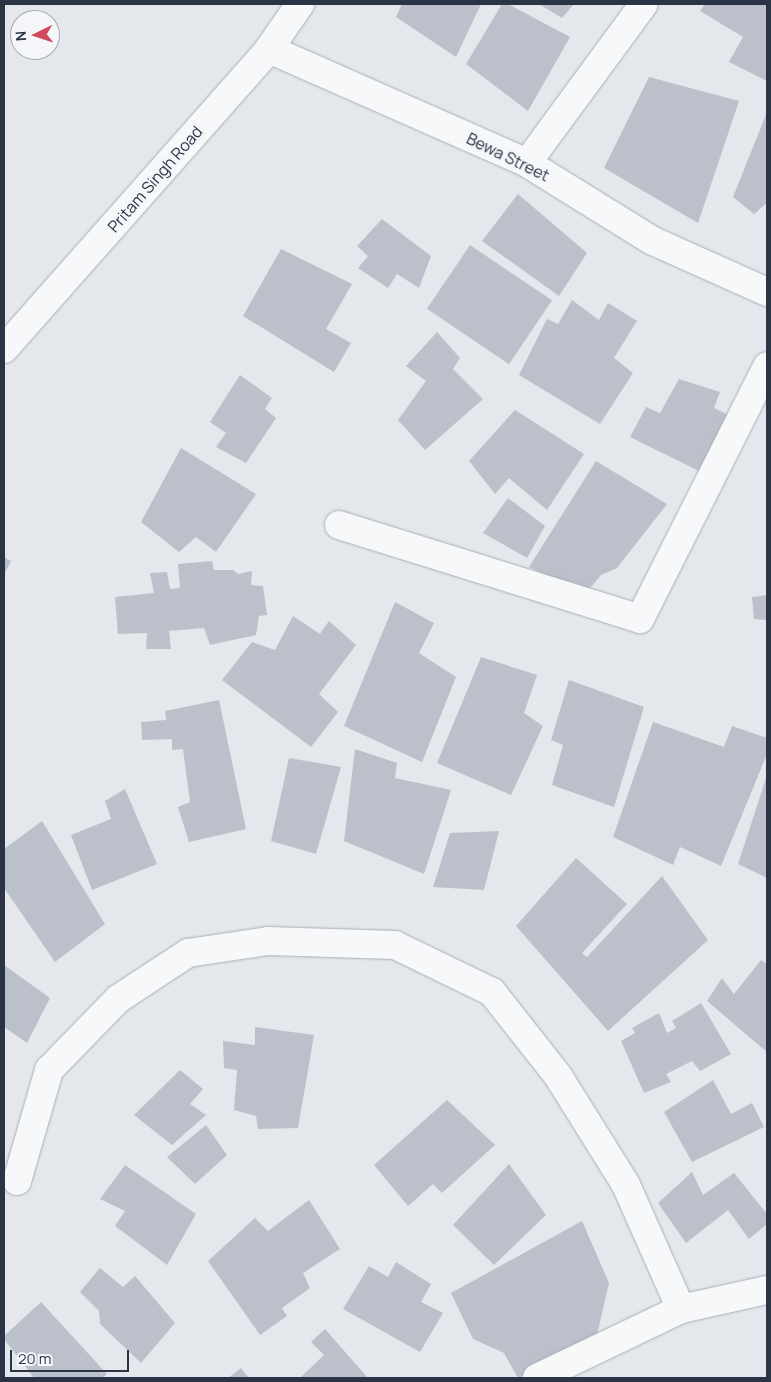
<!DOCTYPE html>
<style>
body{margin:0}
#map{position:relative;width:771px;height:1382px;overflow:hidden;background:#e4e7ec;font-family:Manrope,sans-serif}
div>[style]{position:absolute}
[style*='--x']{left:calc(var(--x)*1px);top:calc(var(--y)*1px);width:calc(var(--w)*1px);rotate:calc(var(--a)*1deg)}
.building>*{inset:0;background:#bbc0ca;transform-origin:0 0}
.roads{filter:drop-shadow(0 0 1px #a9aeb7) drop-shadow(0 0 1px #a9aeb7)}
.minor>*{height:28px;margin:-14px;padding:0 14px;transform-origin:14px;border-radius:14px;background:#f7f8fa}
.tertiary>*{height:28px;margin:-14px;padding:0 14px;transform-origin:14px;border-radius:14px;background:#f7f8fa}
span{translate:-50% -50%;white-space:nowrap;text-align:center;line-height:1.15;-webkit-text-stroke:5px #f4f6f9;paint-order:stroke}
.street-label{font-size:16px;color:#2b3445}
.frame{position:absolute;inset:0;border:5px solid #2b3445;pointer-events:none}
.north{position:absolute;left:10px;top:10px;width:50px;height:50px;box-sizing:border-box;background:#f4f6f9;border:1px solid #a4a8b1;border-radius:50%;rotate:266deg;font-size:14px;font-weight:700;line-height:20px;text-align:center;color:#2b3445}
.north::after{content:'';display:block;margin:auto;width:18px;height:22px;background:#d1495b;clip-path:polygon(50% 0,100% 100%,50% 72%,0 100%)}
.scale{position:absolute;left:10px;top:1350px;width:119px;height:22px;box-sizing:border-box;border:2px solid #2b3445;border-top:0;padding-left:6px;font-size:15px;line-height:18px;white-space:nowrap;color:#2b3445;-webkit-text-stroke:4px #f4f6f9;paint-order:stroke}
</style>
<div id="map">
<div class="building">
<div style="clip-path:polygon(402px 4px,481px 4px,456px 57px,396px 17px)"></div>
<div style="clip-path:polygon(502px 4px,508px 4px,570px 37px,528px 111px,466px 64px)"></div>
<div style="clip-path:polygon(539px 4px,574px 4px,562px 18px)"></div>
<div style="clip-path:polygon(705px 4px,767px 4px,767px 81px,729px 62px,743px 37px,700px 11px)"></div>
<div style="clip-path:polygon(649px 77px,739px 101px,698px 223px,604px 168px)"></div>
<div style="clip-path:polygon(767px 112px,767px 203px,754px 214px,733px 197px)"></div>
<div style="clip-path:polygon(518px 194px,587px 253px,559px 296px,482px 241px)"></div>
<div style="clip-path:polygon(382px 219px,431px 256px,419px 288px,397px 274px,388px 288px,358px 268px,368px 256px,357px 246px)"></div>
<div style="left:470px;top:245px;width:99px;height:77px;rotate:34deg"></div>
<div style="clip-path:polygon(281px 249px,352px 284px,326px 329px,351px 343px,334px 372px,243px 316px)"></div>
<div style="clip-path:polygon(572px 300px,599px 320px,608px 303px,637px 321px,614px 358px,633px 373px,600px 424px,519px 375px,547px 319px,558px 324px)"></div>
<div style="clip-path:polygon(437px 332px,460px 358px,453px 369px,483px 399px,425px 450px,398px 420px,426px 381px,406px 366px)"></div>
<div style="clip-path:polygon(240px 375px,272px 398px,265px 409px,276px 418px,246px 463px,216px 447px,226px 433px,210px 422px)"></div>
<div style="clip-path:polygon(679px 379px,720px 392px,714px 408px,730px 416px,701px 472px,630px 437px,646px 407px,660px 413px)"></div>
<div style="clip-path:polygon(515px 410px,584px 454px,547px 510px,509px 478px,495px 494px,469px 461px)"></div>
<div style="clip-path:polygon(181px 448px,256px 494px,216px 552px,196px 537px,179px 552px,141px 522px)"></div>
<div style="clip-path:polygon(596px 461px,667px 504px,617px 568px,601px 575px,586px 593px,529px 567px)"></div>
<div style="clip-path:polygon(508px 498px,545px 526px,527px 558px,483px 533px)"></div>
<div style="clip-path:polygon(4px 557px,11px 561px,4px 575px)"></div>
<div style="clip-path:polygon(212px 561px,214px 570px,233px 570px,238px 574px,252px 571px,251px 585px,263px 586px,267px 615px,259px 616px,256px 635px,210px 645px,204px 628px,169px 631px,171px 649px,146px 649px,147px 633px,118px 634px,115px 597px,154px 593px,150px 573px,167px 572px,170px 589px,180px 588px,178px 564px)"></div>
<div style="clip-path:polygon(767px 595px,767px 620px,754px 619px,752px 597px)"></div>
<div style="clip-path:polygon(395px 602px,434px 623px,419px 653px,456px 677px,422px 762px,344px 726px)"></div>
<div style="clip-path:polygon(293px 616px,320px 634px,329px 621px,356px 645px,319px 694px,338px 712px,311px 747px,222px 680px,252px 642px,275px 650px)"></div>
<div style="clip-path:polygon(481px 657px,537px 675px,524px 713px,543px 726px,511px 795px,437px 763px)"></div>
<div style="clip-path:polygon(569px 680px,644px 707px,614px 807px,552px 785px,563px 745px,551px 740px)"></div>
<div style="clip-path:polygon(219px 700px,246px 829px,189px 842px,178px 807px,190px 802px,183px 749px,172px 750px,172px 739px,142px 740px,141px 722px,166px 720px,165px 711px)"></div>
<div style="clip-path:polygon(653px 722px,724px 747px,732px 726px,767px 738px,767px 754px,721px 866px,680px 847px,673px 865px,613px 837px)"></div>
<div style="clip-path:polygon(355px 749px,397px 763px,395px 778px,451px 790px,424px 874px,344px 841px)"></div>
<div style="clip-path:polygon(289px 758px,341px 767px,316px 854px,271px 841px)"></div>
<div style="clip-path:polygon(767px 775px,767px 878px,738px 864px)"></div>
<div style="clip-path:polygon(125px 789px,157px 864px,92px 890px,71px 835px,111px 819px,105px 801px)"></div>
<div style="clip-path:polygon(42px 821px,105px 924px,55px 962px,4px 888px,4px 849px)"></div>
<div style="clip-path:polygon(499px 831px,484px 890px,433px 887px,450px 833px)"></div>
<div style="clip-path:polygon(576px 858px,627px 904px,582px 953px,587px 957px,662px 876px,708px 940px,608px 1031px,516px 926px)"></div>
<div style="clip-path:polygon(761px 960px,767px 964px,767px 1052px,707px 1001px,722px 978px,734px 994px)"></div>
<div style="clip-path:polygon(4px 965px,50px 998px,27px 1043px,4px 1027px)"></div>
<div style="clip-path:polygon(701px 1003px,731px 1054px,700px 1071px,692px 1061px,666px 1074px,671px 1082px,644px 1093px,621px 1041px,635px 1033px,632px 1028px,659px 1013px,667px 1033px,676px 1028px,672px 1021px)"></div>
<div style="clip-path:polygon(255px 1027px,314px 1035px,298px 1128px,258px 1129px,256px 1116px,234px 1110px,237px 1070px,224px 1068px,223px 1041px,255px 1045px)"></div>
<div style="clip-path:polygon(180px 1070px,203px 1089px,190px 1104px,206px 1115px,172px 1145px,134px 1115px)"></div>
<div style="clip-path:polygon(713px 1080px,731px 1114px,752px 1103px,764px 1127px,692px 1162px,664px 1112px)"></div>
<div style="clip-path:polygon(447px 1100px,495px 1145px,442px 1193px,433px 1184px,408px 1206px,374px 1165px)"></div>
<div style="clip-path:polygon(206px 1125px,227px 1155px,195px 1184px,167px 1157px)"></div>
<div style="clip-path:polygon(509px 1164px,546px 1215px,494px 1265px,453px 1225px)"></div>
<div style="clip-path:polygon(125px 1165px,196px 1214px,167px 1265px,115px 1226px,125px 1211px,100px 1199px)"></div>
<div style="clip-path:polygon(692px 1172px,703px 1195px,734px 1173px,767px 1214px,767px 1224px,749px 1239px,728px 1210px,686px 1243px,658px 1203px)"></div>
<div style="clip-path:polygon(309px 1200px,340px 1249px,303px 1273px,310px 1288px,282px 1308px,287px 1316px,260px 1335px,208px 1261px,255px 1218px,268px 1231px)"></div>
<div style="clip-path:polygon(582px 1221px,609px 1283px,596px 1339px,518px 1378px,504px 1353px,473px 1339px,451px 1293px)"></div>
<div style="clip-path:polygon(396px 1262px,431px 1284px,421px 1302px,443px 1313px,420px 1352px,343px 1309px,369px 1266px,388px 1277px)"></div>
<div style="clip-path:polygon(100px 1268px,123px 1287px,135px 1276px,175px 1323px,141px 1363px,100px 1324px,99px 1311px,80px 1292px)"></div>
<div style="clip-path:polygon(41px 1302px,107px 1374px,102px 1378px,34px 1378px,4px 1339px,4px 1336px)"></div>
<div style="clip-path:polygon(325px 1329px,368px 1378px,300px 1378px,324px 1355px,311px 1342px)"></div>
<div style="clip-path:polygon(241px 1368px,249px 1378px,228px 1378px)"></div>
</div>
<div class="roads">
<div class="minor">
<div style="--x:269;--y:49;--w:282;--a:23.8"></div>
<div style="--x:527;--y:163;--w:148;--a:31.8"></div>
<div style="--x:653;--y:241;--w:125;--a:24.1"></div>
<div style="--x:527;--y:163;--w:197;--a:-53.7"></div>
<div style="--x:339;--y:525;--w:315;--a:17.3"></div>
<div style="--x:640;--y:619;--w:283;--a:-63.3"></div>
<div style="--x:17;--y:1181;--w:116;--a:-73.9"></div>
<div style="--x:49;--y:1070;--w:99;--a:-45.8"></div>
<div style="--x:118;--y:999;--w:84;--a:-33.3"></div>
<div style="--x:188;--y:953;--w:81;--a:-8.5"></div>
<div style="--x:268;--y:941;--w:127;--a:1.8"></div>
<div style="--x:395;--y:945;--w:108;--a:25.9"></div>
<div style="--x:492;--y:992;--w:107;--a:51.8"></div>
<div style="--x:558;--y:1076;--w:128;--a:58"></div>
<div style="--x:626;--y:1185;--w:136;--a:66.1"></div>
<div style="--x:537;--y:1378;--w:160;--a:-25.6"></div>
<div style="--x:681;--y:1309;--w:88;--a:-12.5"></div>
</div>
<div class="tertiary">
<div style="--x:4;--y:349;--w:400;--a:-48.5"></div>
<div style="--x:269;--y:49;--w:55;--a:-55.4"></div>
</div>
</div>
<div class="street-label">
<span style="left:508px;top:157px;rotate:26deg">Bewa Street</span>
<span style="left:155px;top:179px;rotate:-49deg">Pritam Singh Road</span>
</div>
<div class="frame"></div>
<div class="north">N</div>
<div class="scale">20 m</div>
</div>
